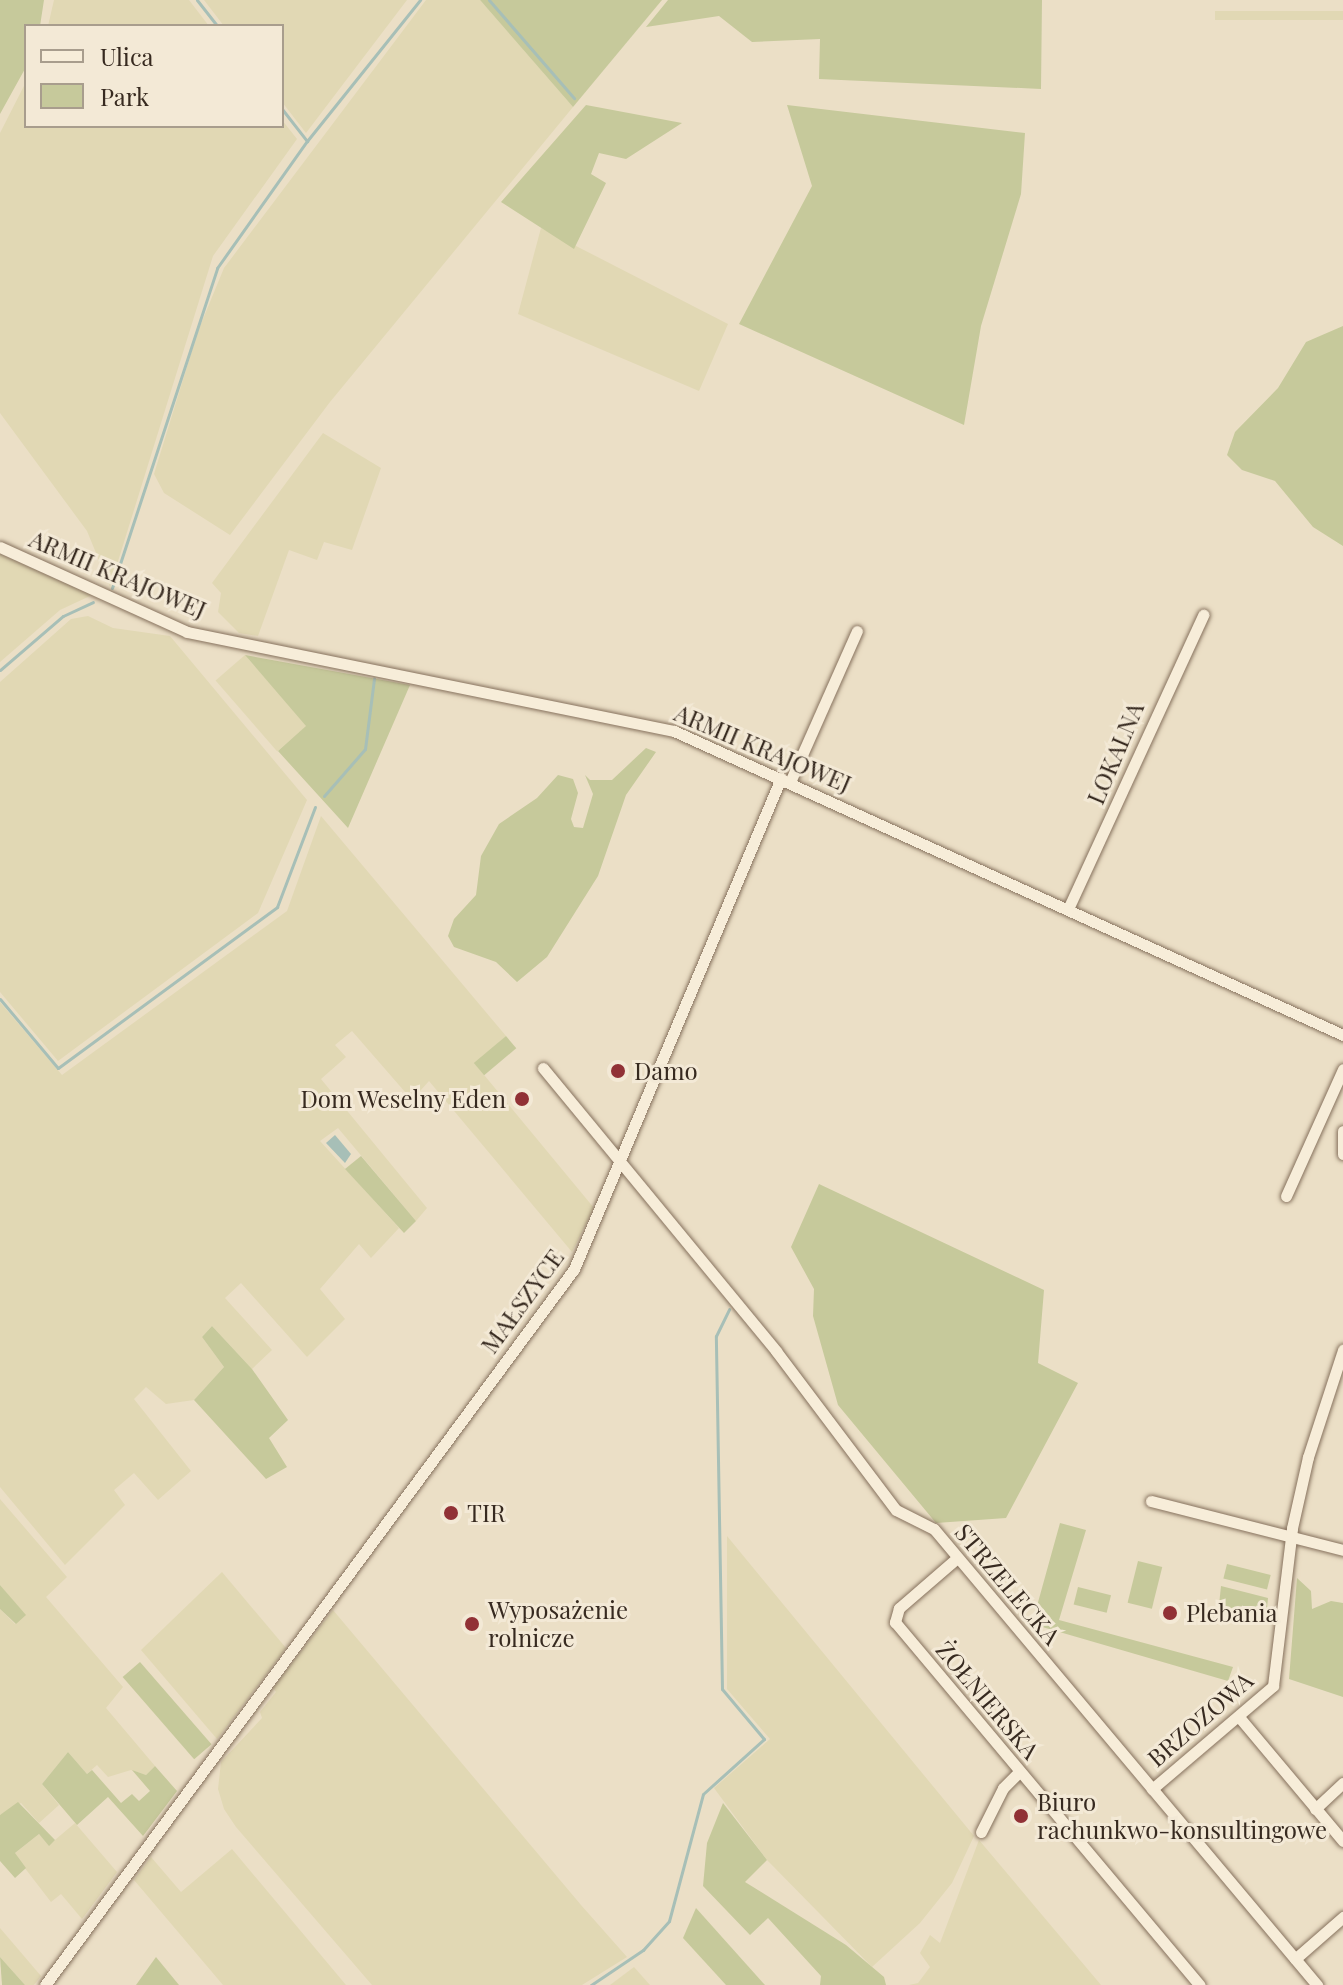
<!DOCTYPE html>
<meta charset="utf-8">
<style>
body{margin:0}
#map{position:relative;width:1343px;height:1985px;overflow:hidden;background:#ebdfc6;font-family:"Playfair Display",serif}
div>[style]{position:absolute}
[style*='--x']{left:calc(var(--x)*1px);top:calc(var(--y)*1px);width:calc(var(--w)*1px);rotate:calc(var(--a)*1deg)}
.farmland>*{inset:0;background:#e1d8b4;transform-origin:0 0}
.green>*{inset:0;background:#c6c99b;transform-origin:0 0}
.water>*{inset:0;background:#a7bfb7}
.stream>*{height:3px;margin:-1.5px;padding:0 1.5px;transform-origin:1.5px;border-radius:1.5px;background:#a7bfb7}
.roads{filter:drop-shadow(0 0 2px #86715d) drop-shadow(0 0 2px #86715d)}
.minor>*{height:11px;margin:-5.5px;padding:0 5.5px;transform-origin:5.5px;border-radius:5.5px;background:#f7edd9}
.dots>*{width:22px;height:22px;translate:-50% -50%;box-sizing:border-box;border:4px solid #f3e9d6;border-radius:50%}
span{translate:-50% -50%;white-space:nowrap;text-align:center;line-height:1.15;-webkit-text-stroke:6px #f3e9d6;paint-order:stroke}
.street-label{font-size:24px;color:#372a20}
.poi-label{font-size:24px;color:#372a20}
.left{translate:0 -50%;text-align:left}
.right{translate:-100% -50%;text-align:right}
.legend{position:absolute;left:24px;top:24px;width:260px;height:104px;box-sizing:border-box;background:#f3e9d6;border:2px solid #a89d8d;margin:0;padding:10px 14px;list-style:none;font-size:24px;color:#372a20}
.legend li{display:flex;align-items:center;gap:16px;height:40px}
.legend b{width:40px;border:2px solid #a89d8d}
</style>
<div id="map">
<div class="farmland">
<div style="clip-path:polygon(54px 0,189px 0,209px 26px,48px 26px)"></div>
<div style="clip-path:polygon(204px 0,407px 0,306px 133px,282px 102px,282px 26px,224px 26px)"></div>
<div style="clip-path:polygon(426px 0,480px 0,573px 107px,330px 402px,230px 535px,164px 493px,154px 474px,198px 331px,224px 268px)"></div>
<div style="left:1343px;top:11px;width:9px;height:128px;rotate:90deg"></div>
<div style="clip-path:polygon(26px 82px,26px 126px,282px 126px,282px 120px,297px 139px,213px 256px,110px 587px,87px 531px,0 413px,0 133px)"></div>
<div style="clip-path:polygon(541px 228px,728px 324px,699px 391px,518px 314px)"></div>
<div style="clip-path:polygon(323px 433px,381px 468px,352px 550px,324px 542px,317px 560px,289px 550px,258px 636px,239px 633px,218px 612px,221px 593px,212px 583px)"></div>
<div style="clip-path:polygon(0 554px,92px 595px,60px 610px,0 662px)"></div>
<div style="clip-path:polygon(88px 616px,113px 628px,170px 636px,307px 800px,258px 913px,58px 1061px,0 992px,0 682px,71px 619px)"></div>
<div style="left:245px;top:655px;width:94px;height:39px;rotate:49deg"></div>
<div style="clip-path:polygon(321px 816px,506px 1036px,475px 1064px,594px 1208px,572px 1252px,429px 1081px,412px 1100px,352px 1031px,335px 1045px,346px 1057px,321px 1079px,427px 1208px,416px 1221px,338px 1128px,320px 1141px,399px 1228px,371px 1258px,359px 1244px,320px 1289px,345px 1319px,307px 1357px,241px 1283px,225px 1298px,272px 1350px,252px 1369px,212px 1326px,202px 1337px,224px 1367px,194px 1400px,166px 1404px,146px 1387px,134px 1399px,191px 1471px,158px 1500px,134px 1473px,114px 1490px,125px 1505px,65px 1565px,0 1487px,0 1002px,62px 1075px,287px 911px)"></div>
<div style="clip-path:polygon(0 1499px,67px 1577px,46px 1597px,123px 1687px,106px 1708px,155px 1766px,146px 1775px,131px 1770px,108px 1777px,97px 1765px,87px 1774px,68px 1752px,42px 1784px,59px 1805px,39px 1823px,21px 1803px,0 1815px,0 1609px,15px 1624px,25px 1615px,0 1585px)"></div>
<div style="clip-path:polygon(727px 1536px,974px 1836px,952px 1883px,920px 1923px,872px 1967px,767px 1860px,714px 1788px,770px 1739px,727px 1689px)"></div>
<div style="clip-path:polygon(222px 1572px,286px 1648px,217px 1739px,141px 1650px)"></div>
<div style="clip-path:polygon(333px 1610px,581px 1905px,627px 1957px,582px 1985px,372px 1985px,236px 1827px,224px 1809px,218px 1789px,221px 1762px,262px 1718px,260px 1712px,276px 1692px,273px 1688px)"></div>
<div style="clip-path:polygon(75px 1823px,117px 1872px,82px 1919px,61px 1894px,51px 1902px,14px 1854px,39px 1834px,49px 1845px)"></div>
<div style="clip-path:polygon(979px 1840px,1101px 1985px,909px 1985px,918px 1983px,930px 1967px,920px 1953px,930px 1935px,940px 1943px)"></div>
<div style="clip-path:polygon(232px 1849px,346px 1985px,223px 1985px,134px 1880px,151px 1857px,181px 1892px)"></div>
<div style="clip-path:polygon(0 1928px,41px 1976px,34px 1985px,25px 1985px,0 1957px)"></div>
<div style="clip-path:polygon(634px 1967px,650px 1985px,610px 1985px)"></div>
</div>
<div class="green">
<div style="clip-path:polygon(0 0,44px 0,40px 26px,26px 26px,26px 67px,0 114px)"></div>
<div style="clip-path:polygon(480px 0,662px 0,573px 107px)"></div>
<div style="clip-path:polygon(668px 0,1042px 0,1041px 89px,819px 79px,820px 39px,752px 42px,719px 16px,646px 27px)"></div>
<div style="clip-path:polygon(586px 105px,682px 123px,626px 159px,599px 153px,591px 174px,606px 183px,574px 249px,501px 202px)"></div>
<div style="clip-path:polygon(787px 105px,1025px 133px,1021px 194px,981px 326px,964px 425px,739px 324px,812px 186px)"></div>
<div style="clip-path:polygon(1343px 326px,1343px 546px,1313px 527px,1275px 481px,1242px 470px,1227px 455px,1235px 432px,1278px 388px,1306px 342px)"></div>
<div style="clip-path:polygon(245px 655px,410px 685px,348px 828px,278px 751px,306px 726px)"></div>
<div style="clip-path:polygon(646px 748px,656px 752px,626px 795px,598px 876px,547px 957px,517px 982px,496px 962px,454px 947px,448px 936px,454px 919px,476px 895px,481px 856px,499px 824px,537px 798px,558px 775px,573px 779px,578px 793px,571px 819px,574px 827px,583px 828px,593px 794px,585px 775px,590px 780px,612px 780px)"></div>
<div style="left:506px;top:1036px;width:16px;height:42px;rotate:50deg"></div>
<div style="clip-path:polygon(361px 1156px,416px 1221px,404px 1233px,345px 1169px)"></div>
<div style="clip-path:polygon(819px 1184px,1044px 1290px,1038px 1363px,1078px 1383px,1006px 1518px,936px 1523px,838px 1405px,813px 1316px,814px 1289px,791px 1247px)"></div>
<div style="clip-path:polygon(212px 1326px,252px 1369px,288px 1420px,269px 1438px,287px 1467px,266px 1479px,194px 1400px,224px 1367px,202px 1337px)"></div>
<div style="clip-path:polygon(1060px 1523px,1086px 1530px,1059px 1620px,1233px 1667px,1228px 1681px,1032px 1624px)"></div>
<div style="left:1138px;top:1561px;width:25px;height:43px;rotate:14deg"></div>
<div style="left:1227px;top:1564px;width:45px;height:15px;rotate:14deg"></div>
<div style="clip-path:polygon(1297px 1578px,1311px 1591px,1312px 1609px,1331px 1601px,1343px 1603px,1343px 1697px,1289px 1679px)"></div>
<div style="clip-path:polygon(0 1585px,26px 1615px,16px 1624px,0 1609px)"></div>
<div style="clip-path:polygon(1221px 1586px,1268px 1598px,1266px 1618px,1219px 1605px)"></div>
<div style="left:1078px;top:1587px;width:34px;height:18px;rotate:14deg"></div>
<div style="left:140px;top:1662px;width:109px;height:23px;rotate:49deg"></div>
<div style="clip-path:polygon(68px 1752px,87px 1774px,92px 1770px,121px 1803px,132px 1794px,139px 1801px,150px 1791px,132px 1770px,146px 1775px,155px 1766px,177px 1791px,143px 1836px,108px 1797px,77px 1825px,42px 1784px)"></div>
<div style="clip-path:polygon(18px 1802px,55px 1840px,49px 1846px,39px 1834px,15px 1853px,26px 1868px,15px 1878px,0 1861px,0 1815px)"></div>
<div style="clip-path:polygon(723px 1803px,767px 1860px,745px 1882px,846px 1945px,884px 1977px,886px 1985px,820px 1985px,821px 1976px,768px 1918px,750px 1935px,703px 1886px,707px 1843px)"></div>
<div style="clip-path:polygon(696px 1908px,765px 1985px,726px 1985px,683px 1938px)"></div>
<div style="clip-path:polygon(0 1957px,25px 1985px,2px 1985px)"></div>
<div style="clip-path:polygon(156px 1957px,179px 1985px,136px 1985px)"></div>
</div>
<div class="water">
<div style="clip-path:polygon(335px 1135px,351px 1154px,345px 1163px,326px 1143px)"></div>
</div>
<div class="stream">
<div style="--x:197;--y:0;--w:33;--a:52"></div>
<div style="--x:489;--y:0;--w:130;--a:49.1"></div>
<div style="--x:282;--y:109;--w:41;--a:52"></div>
<div style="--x:112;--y:588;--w:337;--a:-71.8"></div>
<div style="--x:217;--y:268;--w:156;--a:-54.7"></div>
<div style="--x:307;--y:141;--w:181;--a:-51.3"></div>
<div style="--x:0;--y:670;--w:83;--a:-40.6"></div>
<div style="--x:63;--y:616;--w:33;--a:-25"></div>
<div style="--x:324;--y:796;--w:62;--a:-48.9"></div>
<div style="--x:365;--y:749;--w:71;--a:-82.7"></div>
<div style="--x:0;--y:999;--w:90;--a:50"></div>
<div style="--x:58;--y:1068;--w:272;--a:-36.3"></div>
<div style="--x:277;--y:907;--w:107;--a:-69.2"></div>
<div style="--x:591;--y:1985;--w:63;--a:-33.9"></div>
<div style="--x:643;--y:1950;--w:39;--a:-48"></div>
<div style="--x:669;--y:1921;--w:131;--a:-75"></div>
<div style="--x:703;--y:1794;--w:82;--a:-42"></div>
<div style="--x:764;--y:1739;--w:65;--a:-130"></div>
<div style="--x:722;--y:1689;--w:353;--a:-91"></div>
<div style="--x:716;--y:1336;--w:30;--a:-64"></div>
</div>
<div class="roads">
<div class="minor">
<div style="--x:0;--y:547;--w:205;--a:24.4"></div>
<div style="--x:187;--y:632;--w:497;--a:11.5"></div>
<div style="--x:674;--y:731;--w:735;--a:24.44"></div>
<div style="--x:790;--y:782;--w:165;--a:-66.1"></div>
<div style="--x:1068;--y:909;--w:324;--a:-65.3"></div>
<div style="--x:543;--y:1068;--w:367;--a:50.5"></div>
<div style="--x:776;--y:1351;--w:199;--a:53"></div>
<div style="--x:896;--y:1510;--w:42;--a:26.6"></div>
<div style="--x:934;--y:1529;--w:596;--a:49.97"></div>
<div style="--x:1343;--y:1131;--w:23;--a:90"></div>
<div style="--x:1286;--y:1196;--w:139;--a:-65.8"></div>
<div style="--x:1151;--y:1501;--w:198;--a:14.3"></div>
<div style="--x:957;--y:1558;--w:77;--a:139.2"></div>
<div style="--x:899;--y:1608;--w:15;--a:106"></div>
<div style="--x:895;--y:1622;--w:474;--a:50"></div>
<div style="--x:1239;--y:1717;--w:162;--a:50"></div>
<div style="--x:1152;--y:1789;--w:159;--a:-40.4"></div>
<div style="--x:1273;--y:1686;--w:159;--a:-83.1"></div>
<div style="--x:1292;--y:1528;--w:73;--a:-77.3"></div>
<div style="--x:1308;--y:1457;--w:113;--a:-71.9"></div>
<div style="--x:1315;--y:1809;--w:38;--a:-43"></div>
<div style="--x:981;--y:1832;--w:49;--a:-63.4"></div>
<div style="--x:1003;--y:1788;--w:23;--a:-45"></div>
<div style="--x:1295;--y:1959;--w:64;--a:-41.2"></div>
<div style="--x:45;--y:1985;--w:890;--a:-53.54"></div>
<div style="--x:574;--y:1269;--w:533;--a:-67.14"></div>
</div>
</div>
<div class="dots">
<div style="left:618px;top:1071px;background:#913136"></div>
<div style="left:522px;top:1099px;background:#913136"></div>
<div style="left:451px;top:1513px;background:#913136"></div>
<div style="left:1170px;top:1613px;background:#913136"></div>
<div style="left:472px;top:1624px;background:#913136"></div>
<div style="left:1021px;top:1816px;background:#913136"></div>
</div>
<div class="street-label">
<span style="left:118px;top:574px;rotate:23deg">ARMII KRAJOWEJ</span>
<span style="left:763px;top:748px;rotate:23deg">ARMII KRAJOWEJ</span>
<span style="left:1115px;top:753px;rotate:-67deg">LOKALNA</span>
<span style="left:522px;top:1301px;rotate:-54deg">MAŁSZYCE</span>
<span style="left:1008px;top:1584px;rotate:50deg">STRZELECKA</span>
<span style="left:988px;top:1700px;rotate:50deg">ŻOŁNIERSKA</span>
<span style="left:1200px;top:1719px;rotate:-41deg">BRZOZOWA</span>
</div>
<div class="poi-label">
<span class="left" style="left:634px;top:1071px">Damo</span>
<span class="right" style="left:506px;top:1099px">Dom Weselny Eden</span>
<span class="left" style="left:467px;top:1513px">TIR</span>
<span class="left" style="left:488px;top:1624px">Wyposażenie<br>rolnicze</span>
<span class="left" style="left:1186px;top:1613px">Plebania</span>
<span class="left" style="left:1037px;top:1816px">Biuro<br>rachunkwo-konsultingowe</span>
</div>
<ul class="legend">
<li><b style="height:10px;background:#f7edd9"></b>Ulica</li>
<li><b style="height:22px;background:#c6c99b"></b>Park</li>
</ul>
</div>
